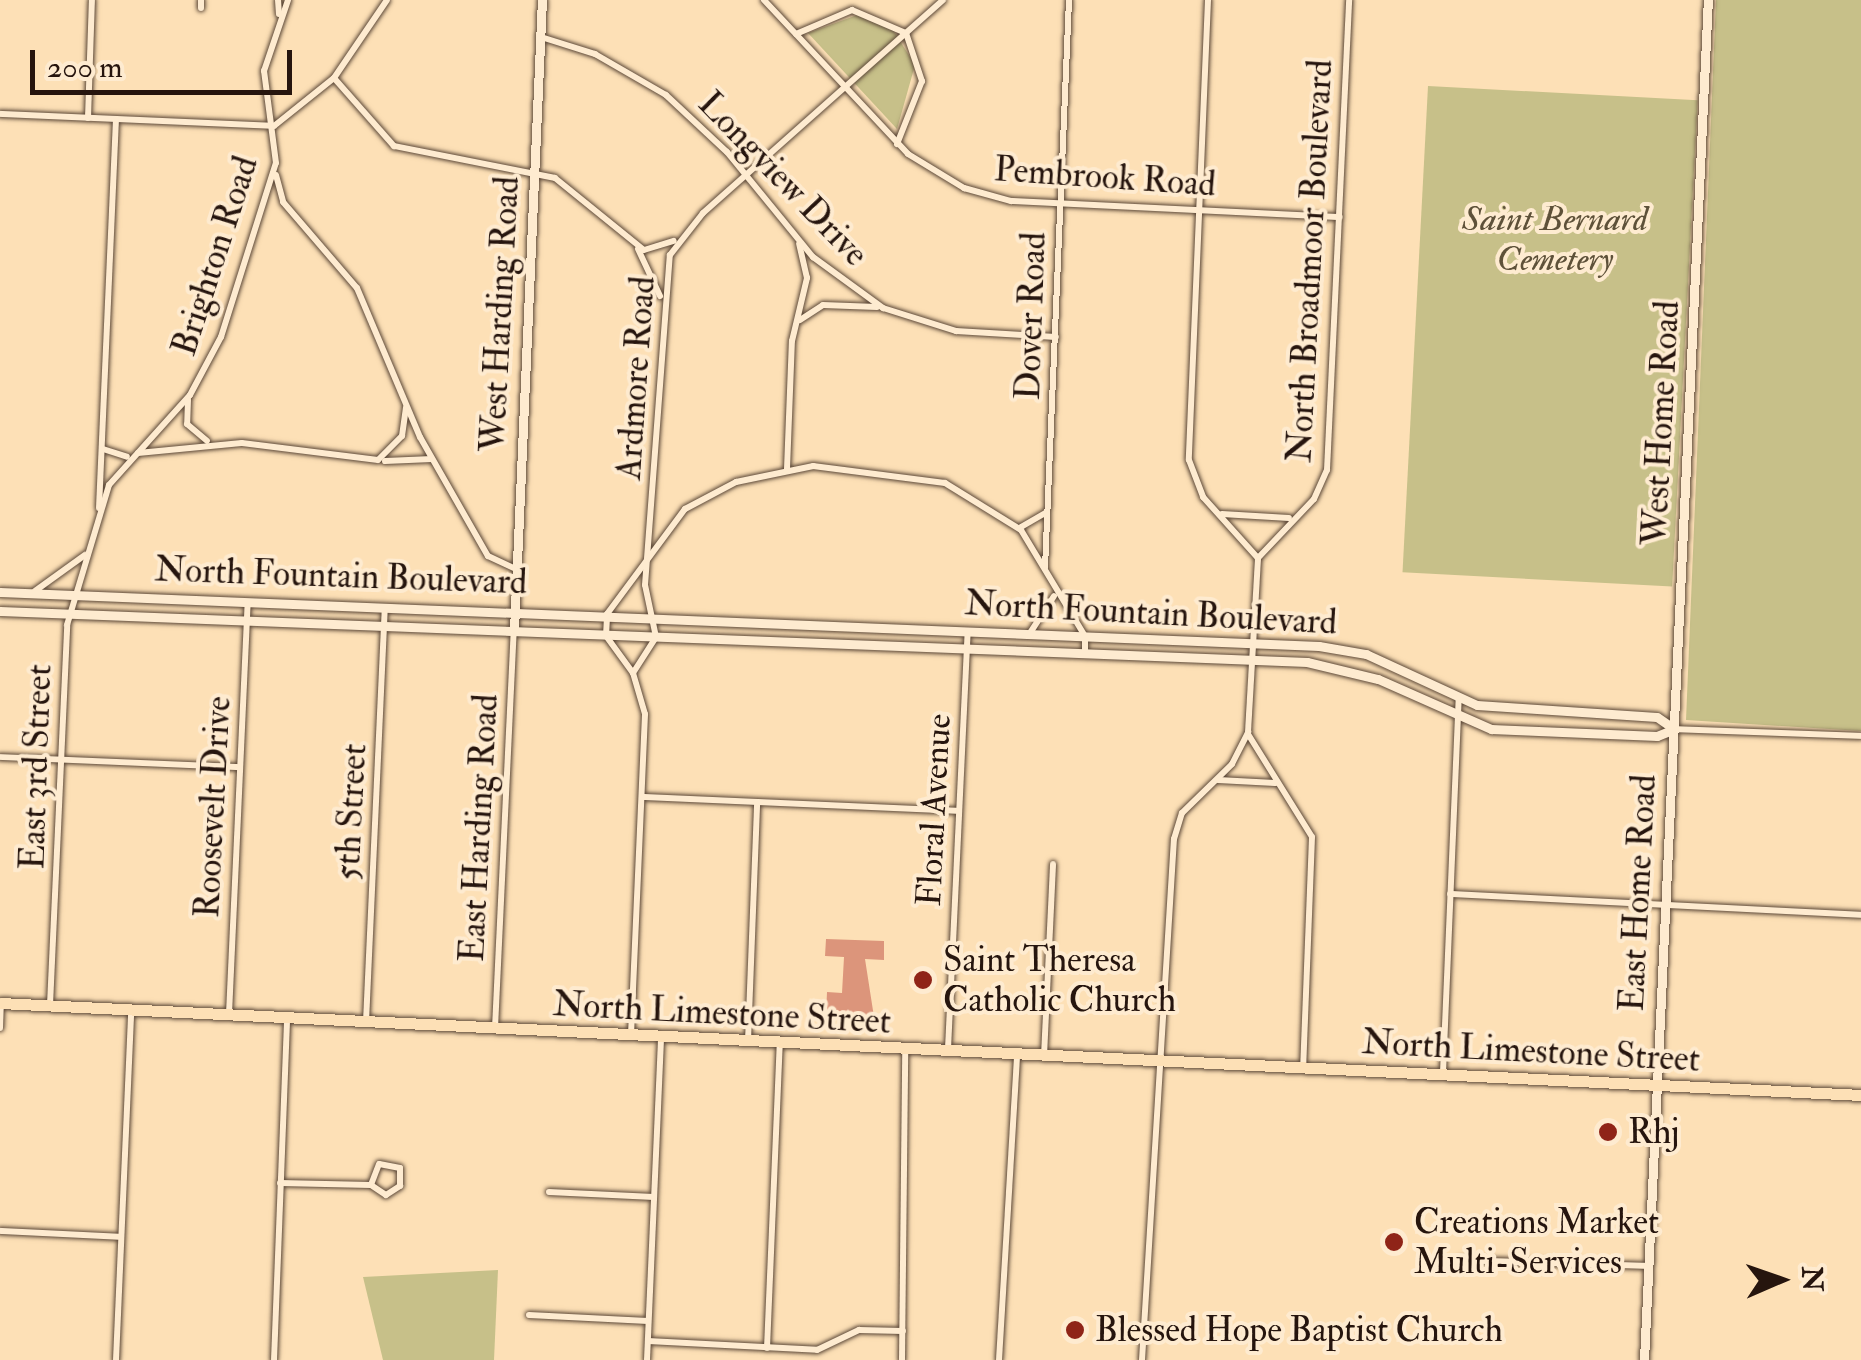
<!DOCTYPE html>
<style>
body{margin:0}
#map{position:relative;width:1861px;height:1360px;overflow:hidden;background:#fde0b6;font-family:"IM FELL Double Pica",serif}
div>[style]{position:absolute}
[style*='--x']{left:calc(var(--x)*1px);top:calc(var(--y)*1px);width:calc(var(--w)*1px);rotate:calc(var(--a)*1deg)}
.green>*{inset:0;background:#c7c089;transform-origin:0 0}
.building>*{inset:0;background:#dc957b}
.roads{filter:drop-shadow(0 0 2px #5c4838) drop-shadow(0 0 2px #5c4838)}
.minor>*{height:6px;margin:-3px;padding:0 3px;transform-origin:3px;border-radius:3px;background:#feebd0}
.tertiary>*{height:9px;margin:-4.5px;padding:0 4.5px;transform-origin:4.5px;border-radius:4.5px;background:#feebd0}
.primary>*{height:11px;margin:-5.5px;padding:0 5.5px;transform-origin:5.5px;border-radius:5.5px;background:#fde0b6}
.dots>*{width:28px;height:28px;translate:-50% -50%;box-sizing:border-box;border:5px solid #feebd0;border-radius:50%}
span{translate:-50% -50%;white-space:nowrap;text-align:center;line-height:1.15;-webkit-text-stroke:8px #feebd0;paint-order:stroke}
.street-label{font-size:35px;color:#26150e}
.park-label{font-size:35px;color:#5e5139;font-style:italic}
.poi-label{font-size:35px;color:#26150e}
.left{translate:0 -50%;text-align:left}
.north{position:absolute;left:1731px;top:1230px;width:100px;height:100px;-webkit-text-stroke:8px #feebd0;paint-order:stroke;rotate:88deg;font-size:28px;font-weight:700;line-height:40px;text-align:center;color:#26150e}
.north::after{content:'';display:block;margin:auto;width:35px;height:45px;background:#26150e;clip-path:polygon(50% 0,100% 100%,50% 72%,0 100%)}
.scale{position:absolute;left:30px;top:50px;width:262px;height:45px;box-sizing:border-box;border:5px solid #26150e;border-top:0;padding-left:12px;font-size:30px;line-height:35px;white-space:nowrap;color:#26150e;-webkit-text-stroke:8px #feebd0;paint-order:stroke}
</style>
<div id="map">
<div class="green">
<div style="clip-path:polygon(1716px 0,1861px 0,1861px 731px,1686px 720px)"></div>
<div style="clip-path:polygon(860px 14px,890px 25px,915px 65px,897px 129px,808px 33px)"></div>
<div style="left:1428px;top:86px;width:270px;height:487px;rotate:3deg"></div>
<div style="clip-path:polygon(498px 1270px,494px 1360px,383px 1360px,363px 1277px)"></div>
</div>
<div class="building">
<div style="clip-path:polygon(826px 939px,884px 941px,884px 960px,865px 959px,874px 1017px,826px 1015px,827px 992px,842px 993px,844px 957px,825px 956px)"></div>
</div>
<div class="roads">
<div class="minor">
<div style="--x:278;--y:0;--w:14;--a:86"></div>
<div style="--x:764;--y:0;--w:211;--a:46.9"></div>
<div style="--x:908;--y:154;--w:66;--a:31.3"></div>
<div style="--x:964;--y:188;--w:49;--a:15.5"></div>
<div style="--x:1011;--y:201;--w:329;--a:2.8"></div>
<div style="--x:1208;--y:0;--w:460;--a:92.4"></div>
<div style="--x:1189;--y:460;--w:40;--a:69"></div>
<div style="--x:1203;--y:497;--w:81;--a:48"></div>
<div style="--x:201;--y:8;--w:8;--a:-90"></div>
<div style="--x:796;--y:34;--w:61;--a:-23.2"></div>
<div style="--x:852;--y:10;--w:59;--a:23.1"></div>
<div style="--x:906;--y:33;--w:51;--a:71.6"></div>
<div style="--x:922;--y:81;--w:68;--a:111.6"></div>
<div style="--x:541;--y:37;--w:57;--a:17.5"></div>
<div style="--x:595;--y:54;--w:82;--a:30"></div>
<div style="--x:666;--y:95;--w:83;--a:43.1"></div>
<div style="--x:727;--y:152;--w:136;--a:50.7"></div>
<div style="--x:813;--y:257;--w:87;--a:36.1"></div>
<div style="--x:883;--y:308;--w:77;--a:17.5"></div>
<div style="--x:956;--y:331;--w:100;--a:3.4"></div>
<div style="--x:334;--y:78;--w:91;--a:48.6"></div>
<div style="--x:394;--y:146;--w:164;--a:11.2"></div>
<div style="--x:555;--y:178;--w:114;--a:39"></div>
<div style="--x:644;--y:250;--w:31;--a:-17"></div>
<div style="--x:0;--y:114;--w:274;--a:2.5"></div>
<div style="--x:88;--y:118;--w:118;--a:-88.1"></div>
<div style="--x:274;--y:126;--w:77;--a:-38.7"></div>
<div style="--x:334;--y:78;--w:94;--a:-55.8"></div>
<div style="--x:276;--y:175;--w:28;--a:75"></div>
<div style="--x:283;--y:202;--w:113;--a:49.3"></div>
<div style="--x:357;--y:288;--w:162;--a:67.1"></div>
<div style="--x:420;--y:437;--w:137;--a:60.3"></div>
<div style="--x:488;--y:556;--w:31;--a:25"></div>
<div style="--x:638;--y:249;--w:52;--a:64.9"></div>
<div style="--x:800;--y:320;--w:27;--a:-33"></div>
<div style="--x:823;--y:305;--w:54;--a:2.1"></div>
<div style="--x:188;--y:400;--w:24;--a:92"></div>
<div style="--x:187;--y:424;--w:26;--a:40"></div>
<div style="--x:103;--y:449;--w:25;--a:18"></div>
<div style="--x:138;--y:453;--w:104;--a:-5.5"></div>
<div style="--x:242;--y:443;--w:137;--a:7.1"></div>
<div style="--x:378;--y:460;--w:34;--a:-45"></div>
<div style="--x:402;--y:436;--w:29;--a:-82"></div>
<div style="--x:385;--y:461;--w:47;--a:-2.4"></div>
<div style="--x:787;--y:469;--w:128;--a:-87.8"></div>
<div style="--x:792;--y:341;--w:65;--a:-76.6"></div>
<div style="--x:807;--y:278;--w:35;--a:-103"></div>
<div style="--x:99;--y:508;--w:389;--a:-87.5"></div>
<div style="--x:1222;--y:514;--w:67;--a:3.4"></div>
<div style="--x:1021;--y:527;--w:28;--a:-30"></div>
<div style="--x:1045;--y:568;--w:569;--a:-87.58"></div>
<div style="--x:35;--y:591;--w:62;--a:-35.8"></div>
<div style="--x:1030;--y:633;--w:44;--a:-57"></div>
<div style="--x:633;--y:673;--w:43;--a:-57.4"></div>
<div style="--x:656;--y:637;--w:53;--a:-101.9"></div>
<div style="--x:645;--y:585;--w:331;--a:-85.7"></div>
<div style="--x:670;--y:255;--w:53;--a:-51.8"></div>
<div style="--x:703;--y:213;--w:321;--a:-41.6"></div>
<div style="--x:1674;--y:729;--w:187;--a:2.1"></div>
<div style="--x:1248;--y:734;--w:121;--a:58.1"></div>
<div style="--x:1312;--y:837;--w:231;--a:92.2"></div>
<div style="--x:0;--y:757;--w:239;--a:2.4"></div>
<div style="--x:1218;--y:780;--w:57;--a:3"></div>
<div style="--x:642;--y:797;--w:317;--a:2.5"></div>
<div style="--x:1450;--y:894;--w:412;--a:2.9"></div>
<div style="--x:50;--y:1005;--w:380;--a:-87.4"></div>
<div style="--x:67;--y:625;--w:146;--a:-73.3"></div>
<div style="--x:109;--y:485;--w:121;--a:-48"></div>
<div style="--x:190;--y:395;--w:66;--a:-61.9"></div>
<div style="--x:221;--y:337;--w:182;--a:-72.5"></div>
<div style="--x:276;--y:163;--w:93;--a:-97.4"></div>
<div style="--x:264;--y:71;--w:75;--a:-71.3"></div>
<div style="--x:229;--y:1014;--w:412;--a:-87.4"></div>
<div style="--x:366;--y:1022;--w:415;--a:-87.4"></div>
<div style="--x:0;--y:1028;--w:24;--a:-88"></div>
<div style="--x:495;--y:1028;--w:397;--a:-87.3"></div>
<div style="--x:631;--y:1035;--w:321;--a:-87.5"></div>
<div style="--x:645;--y:714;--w:43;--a:-106.3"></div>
<div style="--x:633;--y:673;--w:46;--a:-126.1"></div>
<div style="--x:606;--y:636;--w:22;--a:-87"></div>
<div style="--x:607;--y:614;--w:131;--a:-53.4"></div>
<div style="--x:685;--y:509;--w:58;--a:-27.9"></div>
<div style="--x:736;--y:482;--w:79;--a:-11.7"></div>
<div style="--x:813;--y:466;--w:133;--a:7.3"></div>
<div style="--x:945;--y:483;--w:89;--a:31.7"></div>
<div style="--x:1021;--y:530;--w:124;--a:58.9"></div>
<div style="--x:1085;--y:636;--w:18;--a:90"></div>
<div style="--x:748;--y:1041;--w:239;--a:-87.8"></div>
<div style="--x:948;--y:1049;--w:417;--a:-87.3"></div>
<div style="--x:1044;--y:1056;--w:192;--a:-87.3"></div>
<div style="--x:1443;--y:1073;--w:374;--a:-87.6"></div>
<div style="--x:280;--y:1183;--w:91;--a:1.3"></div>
<div style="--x:371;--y:1185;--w:18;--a:34"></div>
<div style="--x:386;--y:1195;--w:17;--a:-33"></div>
<div style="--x:400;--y:1186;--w:18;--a:-90"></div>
<div style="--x:400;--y:1168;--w:21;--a:-169"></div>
<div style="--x:379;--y:1164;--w:22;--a:111"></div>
<div style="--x:549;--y:1192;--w:105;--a:2.7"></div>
<div style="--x:0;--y:1231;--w:121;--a:2.8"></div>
<div style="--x:1460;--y:1260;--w:188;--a:1.8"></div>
<div style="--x:529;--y:1315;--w:119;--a:2.9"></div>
<div style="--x:648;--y:1341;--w:169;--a:3"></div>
<div style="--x:817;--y:1350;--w:47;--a:-25.5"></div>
<div style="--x:859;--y:1330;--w:44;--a:1.3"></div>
<div style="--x:767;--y:1348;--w:304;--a:-87.6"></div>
<div style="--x:116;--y:1360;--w:350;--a:-87.5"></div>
<div style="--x:274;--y:1360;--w:342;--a:-87.8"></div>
<div style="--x:647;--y:1360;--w:323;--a:-87.5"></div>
<div style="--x:902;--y:1360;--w:311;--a:-89.4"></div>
<div style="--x:999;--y:1360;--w:306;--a:-86.6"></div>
<div style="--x:1142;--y:1360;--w:522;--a:-86.49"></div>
<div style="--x:1174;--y:839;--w:27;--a:-73"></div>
<div style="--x:1182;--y:813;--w:70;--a:-44.4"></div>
<div style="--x:1232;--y:764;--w:36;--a:-63"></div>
<div style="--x:1248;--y:732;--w:174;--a:-86.7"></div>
<div style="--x:1258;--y:558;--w:81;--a:-46.5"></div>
<div style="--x:1314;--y:499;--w:32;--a:-66"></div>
<div style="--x:1327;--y:470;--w:471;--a:-87.3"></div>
</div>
<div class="tertiary">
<div style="--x:0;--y:592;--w:1320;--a:2.34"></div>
<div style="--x:1319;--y:646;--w:48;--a:9.7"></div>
<div style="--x:1366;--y:654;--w:122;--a:24.7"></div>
<div style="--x:1477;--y:705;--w:180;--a:3.8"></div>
<div style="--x:1657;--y:717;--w:21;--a:35"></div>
<div style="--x:0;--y:611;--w:1308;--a:2.23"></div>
<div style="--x:1307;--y:662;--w:73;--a:13.5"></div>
<div style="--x:1378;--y:679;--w:124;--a:23.9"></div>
<div style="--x:1491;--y:729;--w:166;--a:2.4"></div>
<div style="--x:1657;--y:736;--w:18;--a:-22"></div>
<div style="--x:514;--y:630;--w:631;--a:-87.46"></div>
<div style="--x:1644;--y:1360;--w:1362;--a:-87.31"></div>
</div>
<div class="primary">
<div style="--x:0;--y:1003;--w:1863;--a:2.83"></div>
</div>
</div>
<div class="dots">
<div style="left:923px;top:980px;background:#8f2418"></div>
<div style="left:1608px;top:1132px;background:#8f2418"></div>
<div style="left:1394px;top:1242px;background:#8f2418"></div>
<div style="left:1075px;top:1330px;background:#8f2418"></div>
</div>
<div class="street-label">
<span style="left:1105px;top:177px;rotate:4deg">Pembrook Road</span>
<span style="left:783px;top:179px;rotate:46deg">Longview Drive</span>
<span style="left:215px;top:256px;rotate:-72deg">Brighton Road</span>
<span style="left:1310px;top:261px;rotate:-87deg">North Broadmoor Boulevard</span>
<span style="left:500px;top:314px;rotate:-87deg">West Harding Road</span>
<span style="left:1031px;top:316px;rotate:-88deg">Dover Road</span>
<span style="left:636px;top:378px;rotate:-86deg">Ardmore Road</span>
<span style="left:1661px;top:423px;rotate:-87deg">West Home Road</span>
<span style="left:341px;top:576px;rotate:2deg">North Fountain Boulevard</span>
<span style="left:1151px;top:613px;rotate:3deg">North Fountain Boulevard</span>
<span style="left:36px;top:767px;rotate:-88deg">East 3rd Street</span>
<span style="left:213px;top:807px;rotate:-87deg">Roosevelt Drive</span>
<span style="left:934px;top:810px;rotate:-87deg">Floral Avenue</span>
<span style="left:351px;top:812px;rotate:-87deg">5th Street</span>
<span style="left:479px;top:828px;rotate:-87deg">East Harding Road</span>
<span style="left:1638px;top:893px;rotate:-87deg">East Home Road</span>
<span style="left:722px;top:1013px;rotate:3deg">North Limestone Street</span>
<span style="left:1531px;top:1051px;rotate:3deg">North Limestone Street</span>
</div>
<div class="park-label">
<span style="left:1555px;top:239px">Saint Bernard<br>Cemetery</span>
</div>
<div class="poi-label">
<span class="left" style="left:943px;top:980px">Saint Theresa<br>Catholic Church</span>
<span class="left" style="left:1628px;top:1132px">Rhj</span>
<span class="left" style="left:1414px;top:1242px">Creations Market<br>Multi-Services</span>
<span class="left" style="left:1095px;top:1330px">Blessed Hope Baptist Church</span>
</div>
<div class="north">N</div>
<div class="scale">200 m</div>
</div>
